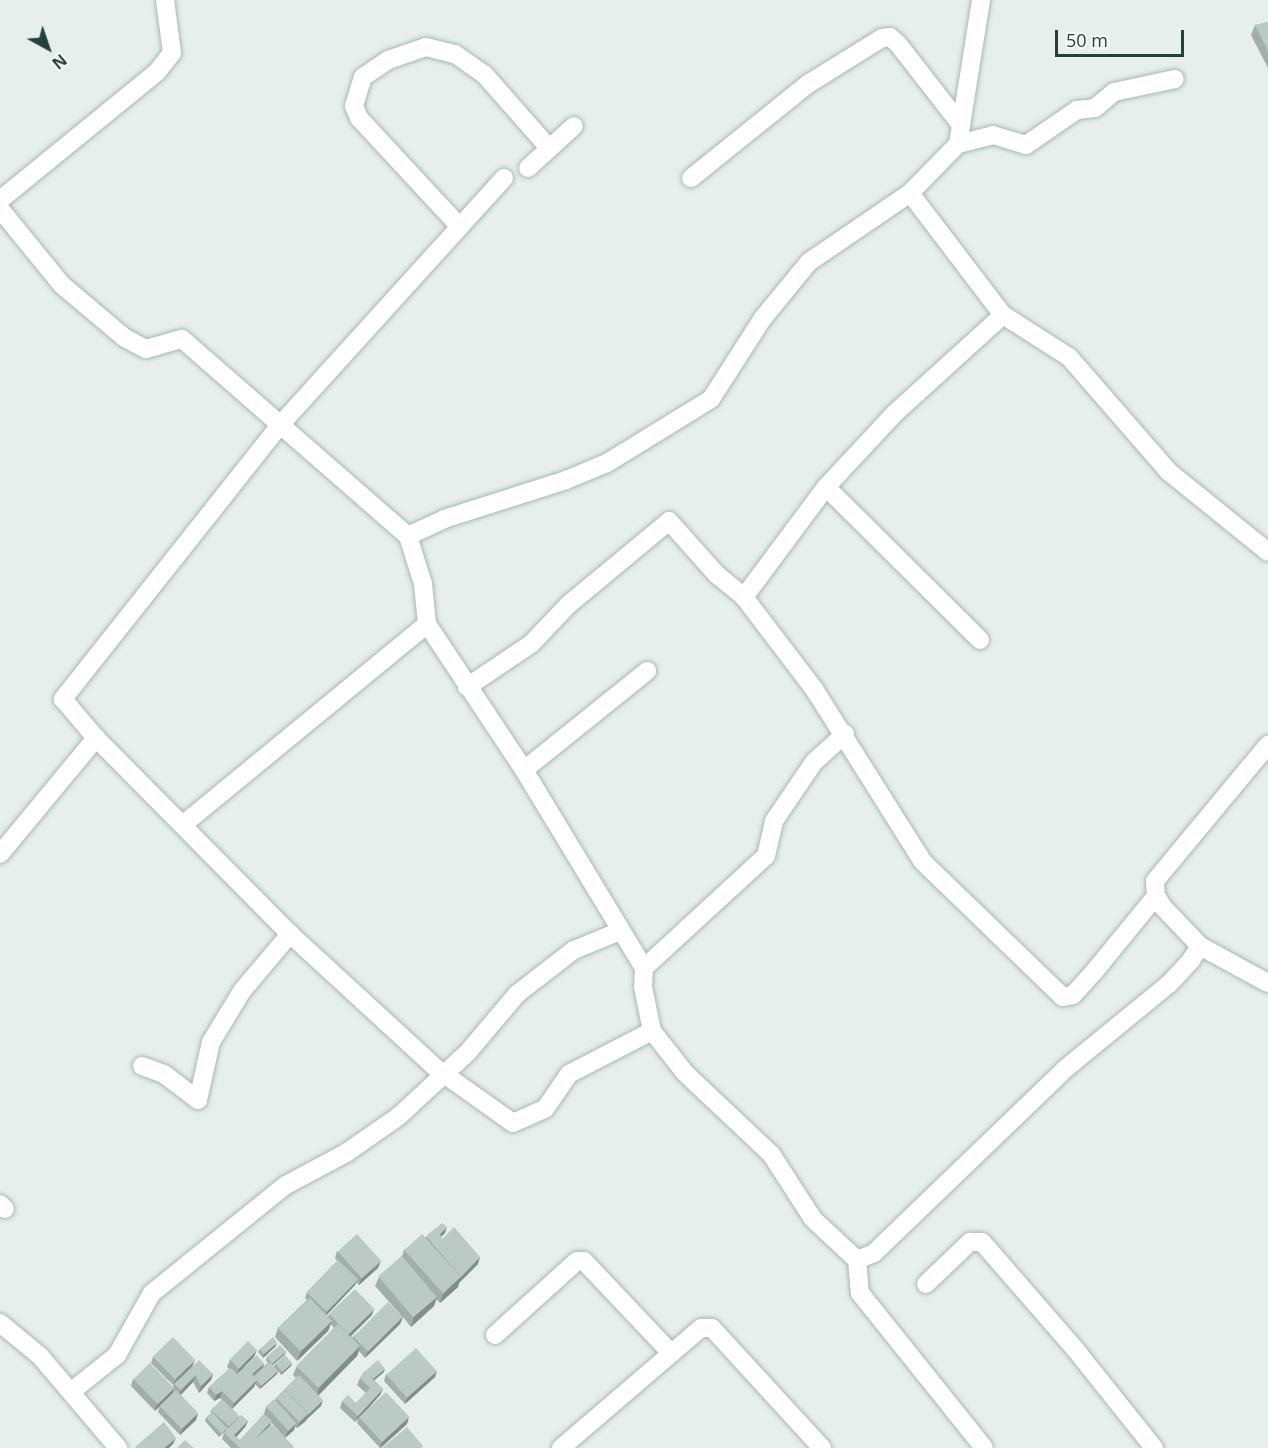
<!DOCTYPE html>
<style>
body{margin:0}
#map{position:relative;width:1268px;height:1448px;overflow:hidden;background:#e6efeb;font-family:"Open Sans",sans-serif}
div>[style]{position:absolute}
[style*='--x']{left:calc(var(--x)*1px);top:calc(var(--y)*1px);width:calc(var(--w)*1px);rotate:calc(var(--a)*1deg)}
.roads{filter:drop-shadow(0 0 2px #a8b8b2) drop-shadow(0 0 2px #a8b8b2)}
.minor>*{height:18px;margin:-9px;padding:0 9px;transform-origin:9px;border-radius:9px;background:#fff}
.wall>*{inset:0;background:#a1aea9}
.shaded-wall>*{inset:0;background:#838d89}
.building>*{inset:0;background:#bbcac4;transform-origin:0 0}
span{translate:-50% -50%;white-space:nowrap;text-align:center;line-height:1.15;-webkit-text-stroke:5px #f7fbf9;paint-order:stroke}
.north{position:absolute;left:18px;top:18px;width:60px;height:60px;-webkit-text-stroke:4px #f7fbf9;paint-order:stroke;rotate:140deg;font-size:16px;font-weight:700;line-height:24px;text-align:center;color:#24423a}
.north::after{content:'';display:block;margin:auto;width:21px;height:27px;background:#24423a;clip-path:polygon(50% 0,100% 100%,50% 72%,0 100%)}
.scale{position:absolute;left:1055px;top:30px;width:129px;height:27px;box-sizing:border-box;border:3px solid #24423a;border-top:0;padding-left:8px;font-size:18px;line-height:21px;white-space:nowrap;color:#24423a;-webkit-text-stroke:4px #f7fbf9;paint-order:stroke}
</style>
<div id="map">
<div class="roads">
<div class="minor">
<div style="--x:958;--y:144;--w:36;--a:-14"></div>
<div style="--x:993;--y:135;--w:34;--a:17"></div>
<div style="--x:1026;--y:145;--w:62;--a:-34.5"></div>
<div style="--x:1077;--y:110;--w:18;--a:-6"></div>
<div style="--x:1095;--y:108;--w:25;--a:-40"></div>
<div style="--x:1114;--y:92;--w:62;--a:-12"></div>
<div style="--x:528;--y:168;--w:62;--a:-42.4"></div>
<div style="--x:504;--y:178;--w:333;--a:132.2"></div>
<div style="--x:280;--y:425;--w:350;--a:128.4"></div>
<div style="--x:63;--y:699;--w:51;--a:49.8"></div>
<div style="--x:96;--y:738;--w:276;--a:45.3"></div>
<div style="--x:290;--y:934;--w:200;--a:42.6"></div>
<div style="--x:437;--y:1069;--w:93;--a:35.4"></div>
<div style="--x:513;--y:1123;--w:35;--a:-24"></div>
<div style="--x:545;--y:1109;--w:42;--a:-55.6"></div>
<div style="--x:569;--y:1074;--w:93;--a:-27.4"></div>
<div style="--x:691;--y:178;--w:150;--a:-38.8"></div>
<div style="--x:808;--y:84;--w:87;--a:-31.9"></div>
<div style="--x:882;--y:38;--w:8;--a:-7"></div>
<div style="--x:890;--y:37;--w:11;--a:41"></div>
<div style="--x:898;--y:44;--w:103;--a:52.1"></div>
<div style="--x:910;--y:193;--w:153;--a:52.7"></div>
<div style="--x:1003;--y:315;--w:78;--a:32.5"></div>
<div style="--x:1069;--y:357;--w:152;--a:49"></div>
<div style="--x:1169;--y:472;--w:127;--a:38.9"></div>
<div style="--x:0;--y:200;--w:203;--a:-39.2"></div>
<div style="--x:157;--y:72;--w:24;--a:-52"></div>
<div style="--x:172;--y:53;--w:53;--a:-97.5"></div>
<div style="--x:0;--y:209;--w:98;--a:50.8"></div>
<div style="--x:62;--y:285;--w:82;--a:40.1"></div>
<div style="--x:125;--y:338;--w:24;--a:28"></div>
<div style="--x:146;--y:349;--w:37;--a:-16"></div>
<div style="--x:182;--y:339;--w:300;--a:41.1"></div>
<div style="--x:408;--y:536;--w:50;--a:72.6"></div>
<div style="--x:423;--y:584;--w:40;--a:84.3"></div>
<div style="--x:427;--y:624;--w:175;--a:56.4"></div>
<div style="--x:524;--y:770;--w:232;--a:58.8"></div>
<div style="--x:644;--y:968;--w:19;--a:93"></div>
<div style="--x:643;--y:987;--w:45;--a:78.4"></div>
<div style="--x:652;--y:1031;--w:53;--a:51.8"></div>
<div style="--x:685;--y:1073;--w:118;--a:43.3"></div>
<div style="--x:771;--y:1154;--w:77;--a:57.1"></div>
<div style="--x:813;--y:1219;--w:60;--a:43"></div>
<div style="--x:857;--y:1260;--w:18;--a:-22"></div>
<div style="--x:874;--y:1253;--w:265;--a:-43.9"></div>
<div style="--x:1065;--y:1069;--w:134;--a:-39.3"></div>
<div style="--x:1169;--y:984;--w:33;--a:-47"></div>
<div style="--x:1191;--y:960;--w:17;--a:-57"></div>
<div style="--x:1200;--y:946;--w:54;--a:-133.5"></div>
<div style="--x:1163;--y:907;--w:13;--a:-122"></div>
<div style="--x:1156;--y:896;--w:15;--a:-94"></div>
<div style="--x:1155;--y:881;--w:177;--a:-50.3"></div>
<div style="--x:459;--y:226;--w:147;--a:-132.8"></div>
<div style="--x:359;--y:118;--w:13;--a:-113"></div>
<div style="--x:354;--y:106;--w:30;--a:-73"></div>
<div style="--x:363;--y:77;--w:30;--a:-34"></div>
<div style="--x:388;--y:60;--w:40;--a:-18.9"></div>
<div style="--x:426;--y:47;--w:30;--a:14"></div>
<div style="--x:455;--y:54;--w:35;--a:35"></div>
<div style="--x:484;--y:74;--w:98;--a:48.7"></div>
<div style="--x:826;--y:487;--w:217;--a:44.8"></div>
<div style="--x:408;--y:536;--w:40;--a:-25"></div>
<div style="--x:444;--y:519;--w:128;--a:-17.7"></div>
<div style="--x:566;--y:480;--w:44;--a:-22.5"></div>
<div style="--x:607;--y:463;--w:122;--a:-31.6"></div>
<div style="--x:711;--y:399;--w:96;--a:-57.3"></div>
<div style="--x:763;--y:318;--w:72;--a:-50.6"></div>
<div style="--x:809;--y:262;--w:122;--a:-34.3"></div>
<div style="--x:910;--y:193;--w:69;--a:-45.6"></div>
<div style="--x:958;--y:144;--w:146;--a:-80.9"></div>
<div style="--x:744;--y:597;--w:137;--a:-53.3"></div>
<div style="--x:826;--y:487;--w:101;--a:-47"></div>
<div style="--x:895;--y:413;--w:146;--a:-42.2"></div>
<div style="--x:467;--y:687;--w:77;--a:-33.9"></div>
<div style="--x:531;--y:644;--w:54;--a:-46.5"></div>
<div style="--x:568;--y:605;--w:131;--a:-39.7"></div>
<div style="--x:669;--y:521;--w:71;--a:48.4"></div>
<div style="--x:716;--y:574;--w:36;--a:39"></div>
<div style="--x:744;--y:597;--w:116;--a:52.7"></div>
<div style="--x:814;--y:689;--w:204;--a:57.8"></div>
<div style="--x:923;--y:862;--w:194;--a:44"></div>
<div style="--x:1063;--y:997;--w:10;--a:-11"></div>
<div style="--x:1073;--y:995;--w:30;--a:-48"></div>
<div style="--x:1093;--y:973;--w:99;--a:-50.7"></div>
<div style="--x:524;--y:770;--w:158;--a:-38.8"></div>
<div style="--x:185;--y:823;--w:313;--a:-39.4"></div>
<div style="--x:0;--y:854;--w:151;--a:-50.4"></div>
<div style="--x:1200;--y:946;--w:77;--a:28.6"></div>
<div style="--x:644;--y:968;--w:166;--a:-42.6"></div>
<div style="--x:766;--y:856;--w:36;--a:-77"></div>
<div style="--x:774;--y:821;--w:71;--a:-55.9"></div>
<div style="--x:814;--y:762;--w:42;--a:-42.1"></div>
<div style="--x:142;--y:1066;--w:23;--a:20"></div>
<div style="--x:164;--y:1074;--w:43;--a:37.4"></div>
<div style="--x:198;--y:1100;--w:59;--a:-77.4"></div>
<div style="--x:211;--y:1042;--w:60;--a:-58.7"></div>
<div style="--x:242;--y:991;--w:75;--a:-49.9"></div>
<div style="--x:0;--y:1204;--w:7;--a:45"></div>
<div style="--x:857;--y:1260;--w:33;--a:85"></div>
<div style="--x:860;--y:1293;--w:198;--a:51.3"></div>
<div style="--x:926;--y:1284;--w:61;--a:-43.7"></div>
<div style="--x:970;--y:1242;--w:12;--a:0"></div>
<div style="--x:982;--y:1242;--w:142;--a:49"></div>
<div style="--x:1075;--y:1349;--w:127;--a:51.4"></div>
<div style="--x:0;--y:1323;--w:52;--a:39.5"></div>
<div style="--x:40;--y:1356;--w:121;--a:49.7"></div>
<div style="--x:495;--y:1335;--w:110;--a:-42.1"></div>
<div style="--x:577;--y:1261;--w:7;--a:0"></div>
<div style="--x:584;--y:1261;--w:125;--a:46.6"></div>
<div style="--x:72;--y:1391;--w:58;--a:-38.7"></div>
<div style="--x:117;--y:1355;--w:71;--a:-60.6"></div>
<div style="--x:152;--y:1293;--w:172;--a:-38.9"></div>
<div style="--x:286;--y:1185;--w:68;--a:-28.1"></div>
<div style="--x:346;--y:1153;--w:65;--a:-34.9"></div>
<div style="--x:399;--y:1116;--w:94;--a:-42.8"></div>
<div style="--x:468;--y:1052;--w:76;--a:-49.8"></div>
<div style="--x:517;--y:994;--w:72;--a:-37.7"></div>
<div style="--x:574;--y:950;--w:50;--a:-22.4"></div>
<div style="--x:561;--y:1448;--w:184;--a:-40.6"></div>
<div style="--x:701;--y:1328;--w:11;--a:0"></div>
<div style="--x:712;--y:1328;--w:163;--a:47.5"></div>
</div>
</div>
<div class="wall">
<div style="clip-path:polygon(1268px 22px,1268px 68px,1251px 35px,1255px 25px)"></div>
<div style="clip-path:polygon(445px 1233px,441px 1237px,442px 1239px,478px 1264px,459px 1283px,458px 1287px,440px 1303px,436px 1299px,434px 1306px,411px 1327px,403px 1317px,400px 1324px,365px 1358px,359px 1351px,357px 1356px,318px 1395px,321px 1406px,297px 1428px,295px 1426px,294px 1430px,285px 1438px,271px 1422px,270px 1426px,293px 1448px,231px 1448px,222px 1439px,224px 1433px,228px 1429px,227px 1428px,226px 1431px,219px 1437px,205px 1421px,206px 1418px,211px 1413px,211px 1410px,222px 1400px,220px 1398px,214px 1401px,207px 1393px,209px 1387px,229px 1369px,227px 1367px,230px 1360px,254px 1357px,244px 1367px,264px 1364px,263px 1367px,253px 1375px,268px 1363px,266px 1360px,267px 1357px,286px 1352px,284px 1355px,273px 1365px,274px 1367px,275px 1364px,292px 1363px,291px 1366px,281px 1375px,278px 1371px,277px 1374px,260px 1389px,255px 1384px,254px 1387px,232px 1409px,239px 1416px,238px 1419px,248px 1421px,245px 1427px,236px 1437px,240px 1440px,264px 1414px,266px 1407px,275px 1401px,276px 1398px,296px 1378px,293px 1375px,297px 1366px,334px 1328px,331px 1324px,328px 1331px,297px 1361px,275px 1337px,278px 1328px,307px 1300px,305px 1298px,307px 1292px,337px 1261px,335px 1258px,337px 1251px,378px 1268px,359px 1285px,356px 1282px,355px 1285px,326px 1315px,328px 1317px,329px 1314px,372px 1315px,351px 1336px,353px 1338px,353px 1336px,400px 1314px,375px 1286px,379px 1277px,402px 1256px,404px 1250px,426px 1237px)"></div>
<div style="clip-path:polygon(276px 1346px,263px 1358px,258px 1352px,260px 1349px)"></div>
<div style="clip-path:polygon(153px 1357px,193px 1366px,213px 1374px,211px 1380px,199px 1393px,193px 1382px,180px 1395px,196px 1420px,180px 1435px,158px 1412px,160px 1406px,155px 1411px,131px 1386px,133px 1379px,173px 1387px,174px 1384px,173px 1385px,151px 1363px)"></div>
<div style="clip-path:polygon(364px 1372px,384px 1372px,374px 1380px,383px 1389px,380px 1395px,368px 1409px,407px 1424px,381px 1448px,380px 1448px,357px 1423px,358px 1419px,355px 1422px,340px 1408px,342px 1401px,356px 1403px,366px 1393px,357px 1385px,360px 1378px)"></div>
<div style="clip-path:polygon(386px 1374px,435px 1377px,405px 1404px,384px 1381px)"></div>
</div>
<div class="shaded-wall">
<div style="clip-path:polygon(447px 1227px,445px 1233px,437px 1240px,440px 1234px)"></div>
<div style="clip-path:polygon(480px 1257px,478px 1264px,459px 1283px,458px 1287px,440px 1303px,443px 1294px)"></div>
<div style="clip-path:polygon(381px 1261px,378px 1268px,359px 1285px,361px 1279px)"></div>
<div style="clip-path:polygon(358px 1279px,355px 1285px,325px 1317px,327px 1310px)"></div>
<div style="clip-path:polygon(437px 1297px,434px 1306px,411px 1327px,414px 1317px)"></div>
<div style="clip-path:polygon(374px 1309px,372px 1315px,347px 1340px,349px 1334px)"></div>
<div style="clip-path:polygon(403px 1317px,400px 1324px,365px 1358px,368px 1351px)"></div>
<div style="clip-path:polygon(332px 1321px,328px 1331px,297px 1361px,301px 1351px)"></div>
<div style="clip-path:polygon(277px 1343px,276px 1346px,263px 1358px,264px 1354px)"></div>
<div style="clip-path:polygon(360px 1346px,357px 1356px,316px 1398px,319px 1388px)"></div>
<div style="clip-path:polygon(257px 1350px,254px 1357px,236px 1375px,239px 1369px)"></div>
<div style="clip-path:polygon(286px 1352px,284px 1355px,271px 1366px,273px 1363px)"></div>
<div style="clip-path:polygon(195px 1360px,192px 1367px,173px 1385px,176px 1379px)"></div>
<div style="clip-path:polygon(292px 1363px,291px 1366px,281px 1375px,282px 1372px)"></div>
<div style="clip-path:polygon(264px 1364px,263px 1367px,250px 1378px,251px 1375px)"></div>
<div style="clip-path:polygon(385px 1369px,384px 1372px,370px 1384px,371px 1380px)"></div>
<div style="clip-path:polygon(278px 1371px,277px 1374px,260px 1389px,261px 1386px)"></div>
<div style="clip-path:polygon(437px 1371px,435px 1377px,405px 1404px,407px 1398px)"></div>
<div style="clip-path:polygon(213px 1374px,211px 1380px,199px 1393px,201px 1386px)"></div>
<div style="clip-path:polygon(196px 1375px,193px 1382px,179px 1397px,181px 1390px)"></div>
<div style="clip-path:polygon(257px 1380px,254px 1387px,232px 1409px,234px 1403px)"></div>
<div style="clip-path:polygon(174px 1388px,172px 1395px,155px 1411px,157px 1404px)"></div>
<div style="clip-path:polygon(383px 1389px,380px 1395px,360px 1417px,359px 1417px,355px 1422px,358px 1416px)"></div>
<div style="clip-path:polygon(222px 1391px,220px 1398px,214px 1401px,216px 1395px)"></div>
<div style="clip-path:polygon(323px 1400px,321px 1406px,306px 1420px,309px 1413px)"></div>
<div style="clip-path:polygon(198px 1413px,196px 1420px,180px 1435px,182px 1429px)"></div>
<div style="clip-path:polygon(308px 1414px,306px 1421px,297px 1428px,300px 1422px)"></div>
<div style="clip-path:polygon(409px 1417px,407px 1424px,380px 1448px,382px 1442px)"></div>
<div style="clip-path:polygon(248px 1421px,245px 1427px,232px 1442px,234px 1435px)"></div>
<div style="clip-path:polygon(272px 1421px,269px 1427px,254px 1440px)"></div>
<div style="clip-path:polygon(296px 1423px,294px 1430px,285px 1438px,288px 1431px)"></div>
<div style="clip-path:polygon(176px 1438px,173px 1444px,169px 1448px,164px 1448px)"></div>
</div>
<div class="building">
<div style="clip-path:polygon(1268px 22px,1268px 51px,1255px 25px)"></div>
<div style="clip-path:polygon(442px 1223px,447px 1227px,440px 1234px,442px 1239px,454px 1227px,480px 1257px,461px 1277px,426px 1236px)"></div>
<div style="left:357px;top:1234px;width:36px;height:26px;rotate:48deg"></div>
<div style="left:422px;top:1234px;width:58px;height:24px;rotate:48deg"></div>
<div style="left:402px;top:1256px;width:54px;height:31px;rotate:50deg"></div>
<div style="left:338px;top:1260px;width:28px;height:45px;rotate:44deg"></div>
<div style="left:355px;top:1289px;width:28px;height:36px;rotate:46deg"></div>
<div style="left:310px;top:1298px;width:32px;height:44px;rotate:46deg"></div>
<div style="left:388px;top:1302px;width:21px;height:49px;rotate:45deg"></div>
<div style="left:338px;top:1324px;width:31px;height:59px;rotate:45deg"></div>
<div style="left:173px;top:1337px;width:32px;height:28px;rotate:46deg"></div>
<div style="clip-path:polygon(273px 1337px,277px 1343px,264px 1354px,260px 1349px)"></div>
<div style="left:248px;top:1341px;width:13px;height:26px;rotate:45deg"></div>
<div style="left:280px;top:1345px;width:9px;height:18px;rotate:49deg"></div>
<div style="left:416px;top:1348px;width:31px;height:40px;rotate:48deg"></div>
<div style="clip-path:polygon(257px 1355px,264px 1364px,252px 1374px,246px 1366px)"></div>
<div style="left:285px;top:1355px;width:11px;height:13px;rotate:49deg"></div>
<div style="clip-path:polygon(199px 1360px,213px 1374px,201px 1386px,196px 1375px,181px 1390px,174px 1384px)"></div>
<div style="clip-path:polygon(378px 1360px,385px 1369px,373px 1379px,364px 1372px)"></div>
<div style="left:270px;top:1362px;width:12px;height:22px;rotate:48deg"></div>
<div style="left:150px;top:1363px;width:35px;height:23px;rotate:46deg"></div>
<div style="clip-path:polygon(246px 1366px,257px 1380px,234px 1403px,222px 1391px,216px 1395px,209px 1387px,231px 1368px,237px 1374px)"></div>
<div style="clip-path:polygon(365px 1372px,383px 1389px,358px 1416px,342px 1401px,348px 1395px,356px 1403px,370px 1388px,360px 1378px)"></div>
<div style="left:299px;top:1375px;width:35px;height:20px;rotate:46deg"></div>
<div style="left:176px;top:1390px;width:32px;height:23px;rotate:46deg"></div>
<div style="left:285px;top:1390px;width:33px;height:12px;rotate:46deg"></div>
<div style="left:386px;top:1392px;width:34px;height:37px;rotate:47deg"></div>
<div style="left:274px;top:1399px;width:33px;height:11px;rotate:47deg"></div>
<div style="clip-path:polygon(223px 1400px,239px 1416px,229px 1426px,211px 1410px)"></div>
<div style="left:212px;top:1412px;width:22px;height:8px;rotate:47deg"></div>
<div style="clip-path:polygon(264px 1414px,272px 1421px,254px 1440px,272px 1424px,294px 1447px,293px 1448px,240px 1448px,224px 1433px,241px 1415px,248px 1421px,234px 1435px,240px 1440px)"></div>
<div style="clip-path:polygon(164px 1422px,176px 1438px,164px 1448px,136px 1448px,135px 1447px)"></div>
<div style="clip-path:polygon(407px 1427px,423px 1446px,421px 1448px,382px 1448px)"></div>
<div style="clip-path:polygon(185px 1440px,194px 1448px,177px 1448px)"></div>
</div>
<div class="north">N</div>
<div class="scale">50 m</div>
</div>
